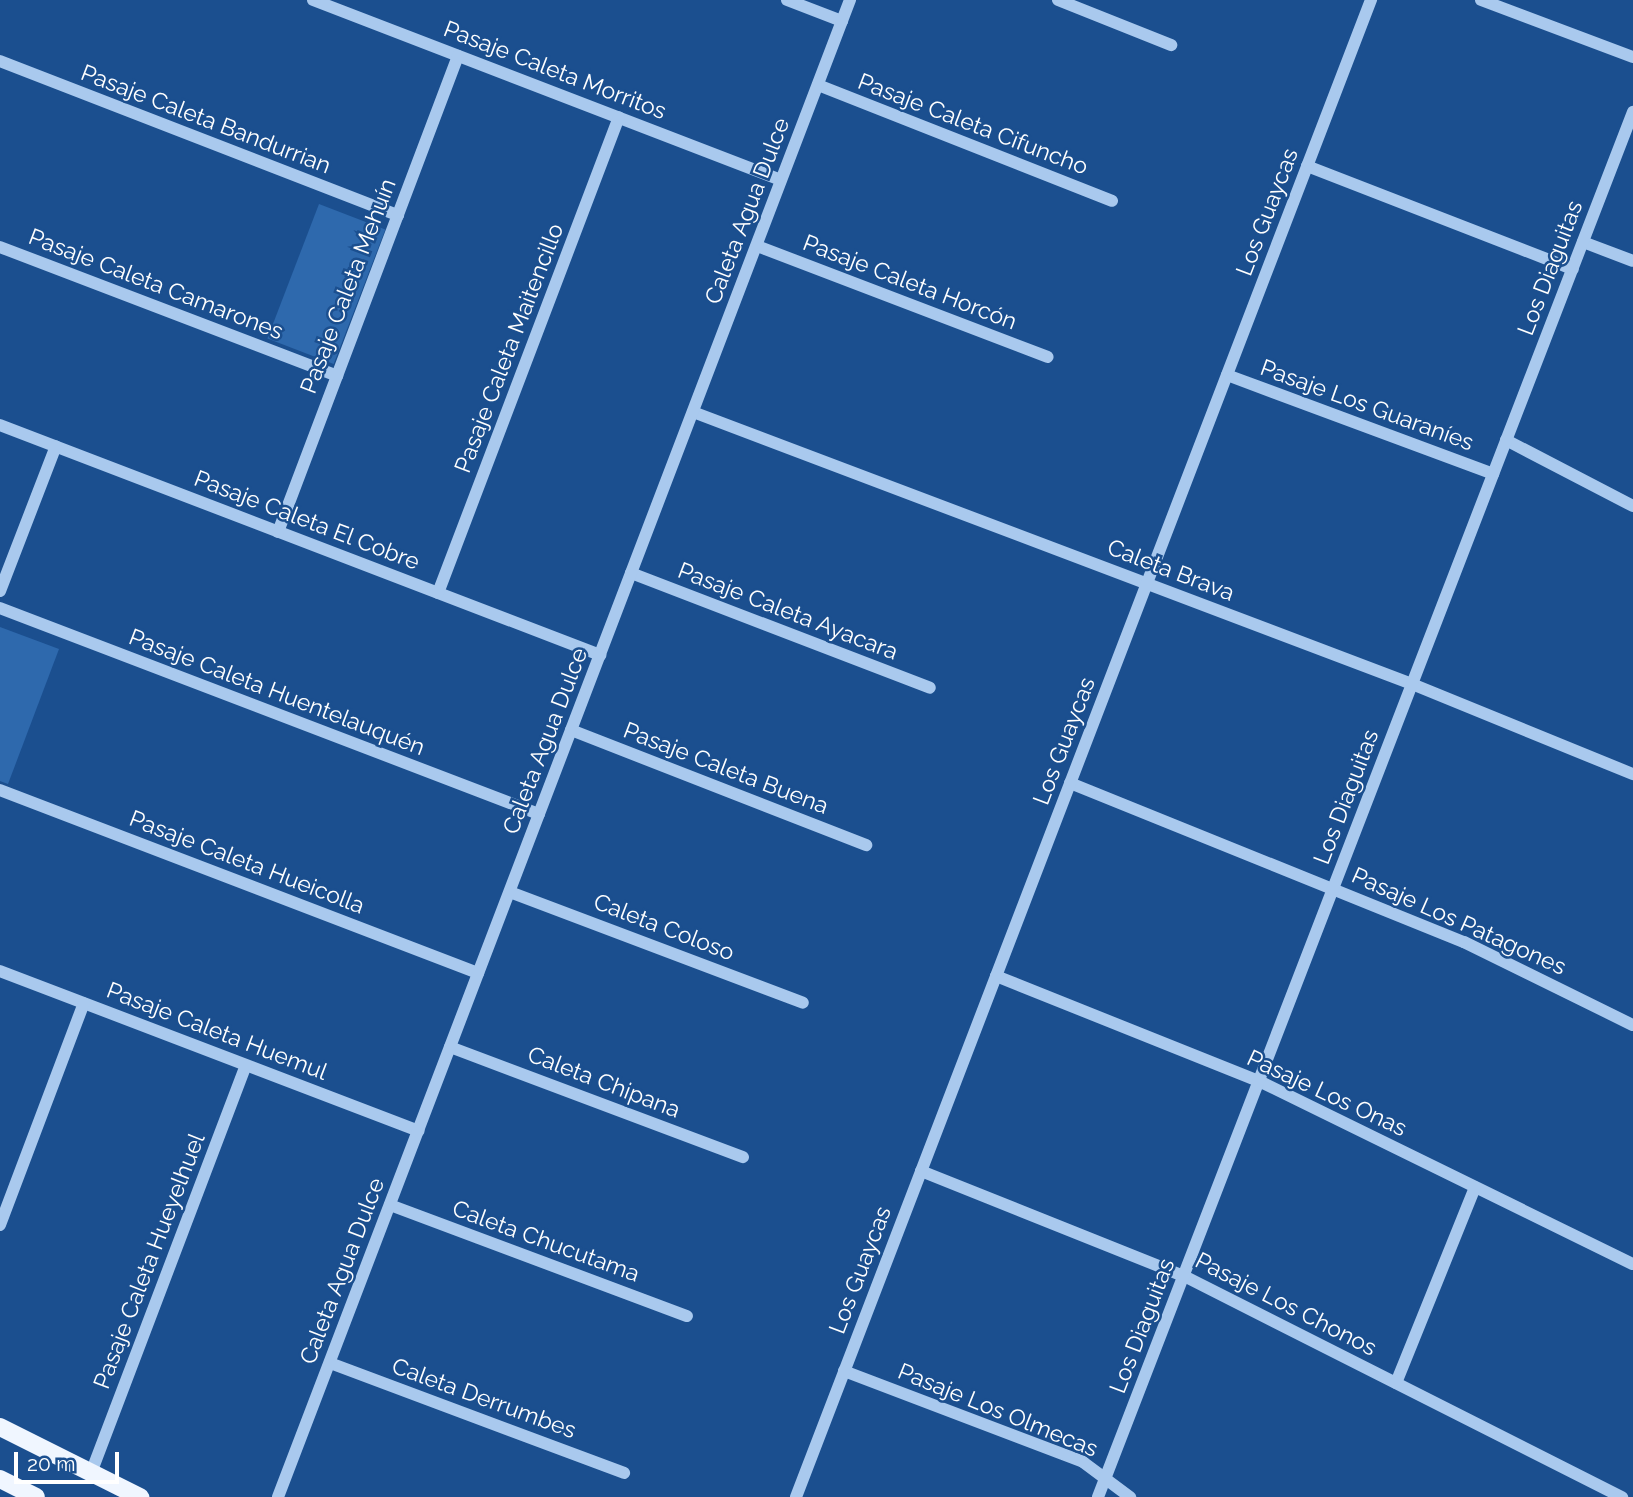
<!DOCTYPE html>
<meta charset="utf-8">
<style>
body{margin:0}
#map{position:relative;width:1633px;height:1497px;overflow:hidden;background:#1b4f8f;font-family:Raleway,sans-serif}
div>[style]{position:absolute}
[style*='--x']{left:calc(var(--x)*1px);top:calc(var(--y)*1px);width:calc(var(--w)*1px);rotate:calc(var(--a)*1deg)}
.green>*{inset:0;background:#2e69ad;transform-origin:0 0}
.minor>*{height:12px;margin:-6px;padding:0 6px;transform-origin:6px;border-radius:6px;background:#a9c9ee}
.major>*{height:18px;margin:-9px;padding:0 9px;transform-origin:9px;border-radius:9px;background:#f0f6ff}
span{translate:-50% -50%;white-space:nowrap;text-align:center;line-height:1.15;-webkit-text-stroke:5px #1b4f8f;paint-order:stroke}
.street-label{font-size:23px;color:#fff}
.scale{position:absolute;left:14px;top:1452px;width:105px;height:32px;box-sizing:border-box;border:4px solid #fff;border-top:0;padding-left:9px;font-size:21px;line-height:24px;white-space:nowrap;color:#fff;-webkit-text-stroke:5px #1b4f8f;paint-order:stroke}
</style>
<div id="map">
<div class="green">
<div style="left:319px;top:204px;width:71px;height:144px;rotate:21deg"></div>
<div style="clip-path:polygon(0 627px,59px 649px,8px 784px,0 781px)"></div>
</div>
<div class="minor">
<div style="--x:313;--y:0;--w:501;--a:21.04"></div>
<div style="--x:787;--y:0;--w:59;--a:20.9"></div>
<div style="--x:1058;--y:0;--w:122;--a:21.7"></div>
<div style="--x:1481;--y:0;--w:162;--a:20.6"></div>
<div style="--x:0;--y:61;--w:427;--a:21.2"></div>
<div style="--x:818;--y:85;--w:316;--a:21.5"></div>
<div style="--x:1307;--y:166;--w:285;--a:21.2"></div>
<div style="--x:1583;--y:242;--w:53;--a:20.8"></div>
<div style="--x:757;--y:246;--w:311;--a:20.9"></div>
<div style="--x:0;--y:247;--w:361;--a:20.9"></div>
<div style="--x:1227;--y:375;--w:284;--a:20.4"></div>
<div style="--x:693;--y:412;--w:769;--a:20.72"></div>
<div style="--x:1412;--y:684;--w:239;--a:22.2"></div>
<div style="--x:0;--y:425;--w:643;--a:20.97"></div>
<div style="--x:1506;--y:440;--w:143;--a:27.5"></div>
<div style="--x:278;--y:532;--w:509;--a:-69.29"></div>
<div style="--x:631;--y:573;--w:320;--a:21"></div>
<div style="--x:0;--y:591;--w:155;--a:-68.9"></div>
<div style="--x:438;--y:593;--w:509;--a:-69.18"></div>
<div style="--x:0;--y:608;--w:577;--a:20.92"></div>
<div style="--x:571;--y:730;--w:317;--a:21.3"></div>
<div style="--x:1070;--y:783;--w:425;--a:22"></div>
<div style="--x:1464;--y:942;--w:188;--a:26.2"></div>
<div style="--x:0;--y:790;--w:512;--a:20.95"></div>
<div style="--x:510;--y:892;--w:313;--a:20.7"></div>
<div style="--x:0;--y:971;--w:448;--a:20.9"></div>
<div style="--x:996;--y:976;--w:283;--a:21.8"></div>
<div style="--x:1259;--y:1081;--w:416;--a:26.1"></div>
<div style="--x:450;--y:1047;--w:313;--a:20.6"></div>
<div style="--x:921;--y:1171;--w:283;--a:21.8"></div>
<div style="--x:1184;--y:1276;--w:491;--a:26.8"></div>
<div style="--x:390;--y:1205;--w:317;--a:20.5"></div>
<div style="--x:0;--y:1225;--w:237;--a:-69.3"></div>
<div style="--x:330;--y:1363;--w:314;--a:20.5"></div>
<div style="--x:844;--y:1371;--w:256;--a:20.8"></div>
<div style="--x:1083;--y:1462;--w:59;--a:36.7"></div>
<div style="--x:1396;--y:1383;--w:211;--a:-68"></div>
<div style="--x:91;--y:1473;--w:436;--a:-69.2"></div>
<div style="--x:278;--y:1497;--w:1603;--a:-69.09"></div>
<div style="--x:796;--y:1497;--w:1604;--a:-68.99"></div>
<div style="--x:1098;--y:1497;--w:1485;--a:-68.88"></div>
</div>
<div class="major">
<div style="--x:0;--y:1427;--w:157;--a:26.6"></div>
<div style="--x:0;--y:1479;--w:40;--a:26.6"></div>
</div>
<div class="street-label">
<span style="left:555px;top:70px;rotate:21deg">Pasaje Caleta Morritos</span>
<span style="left:206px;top:119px;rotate:21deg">Pasaje Caleta Bandurrian</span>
<span style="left:973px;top:124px;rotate:21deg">Pasaje Caleta Cifuncho</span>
<span style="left:747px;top:211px;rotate:-69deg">Caleta Agua Dulce</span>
<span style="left:1267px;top:212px;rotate:-69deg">Los Guaycas</span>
<span style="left:1550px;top:268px;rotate:-69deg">Los Diaguitas</span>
<span style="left:910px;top:282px;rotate:21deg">Pasaje Caleta Horcón</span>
<span style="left:156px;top:284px;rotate:21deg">Pasaje Caleta Camarones</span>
<span style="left:348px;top:286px;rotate:-69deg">Pasaje Caleta Mehuín</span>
<span style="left:509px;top:348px;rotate:-69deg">Pasaje Caleta Maitencillo</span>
<span style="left:1367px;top:405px;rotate:20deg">Pasaje Los Guaraníes</span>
<span style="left:307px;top:520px;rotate:21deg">Pasaje Caleta El Cobre</span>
<span style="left:1171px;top:570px;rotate:21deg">Caleta Brava</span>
<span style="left:788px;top:611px;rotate:21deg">Pasaje Caleta Ayacara</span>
<span style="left:277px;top:692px;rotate:21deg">Pasaje Caleta Huentelauquén</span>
<span style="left:545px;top:741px;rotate:-69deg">Caleta Agua Dulce</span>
<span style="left:1064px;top:741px;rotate:-69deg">Los Guaycas</span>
<span style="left:726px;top:768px;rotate:21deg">Pasaje Caleta Buena</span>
<span style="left:1346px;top:797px;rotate:-69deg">Los Diaguitas</span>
<span style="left:247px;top:862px;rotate:21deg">Pasaje Caleta Hueicolla</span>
<span style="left:1459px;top:921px;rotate:24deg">Pasaje Los Patagones</span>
<span style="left:664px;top:927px;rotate:21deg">Caleta Coloso</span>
<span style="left:217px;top:1031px;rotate:21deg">Pasaje Caleta Huemul</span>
<span style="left:604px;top:1082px;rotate:21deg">Caleta Chipana</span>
<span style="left:1327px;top:1093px;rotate:25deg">Pasaje Los Onas</span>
<span style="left:546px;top:1241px;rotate:20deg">Caleta Chucutama</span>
<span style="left:149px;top:1261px;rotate:-69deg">Pasaje Caleta Hueyelhuel</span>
<span style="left:860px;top:1270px;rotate:-69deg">Los Guaycas</span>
<span style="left:342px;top:1271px;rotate:-69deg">Caleta Agua Dulce</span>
<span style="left:1286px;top:1304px;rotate:27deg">Pasaje Los Chonos</span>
<span style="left:1142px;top:1326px;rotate:-69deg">Los Diaguitas</span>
<span style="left:484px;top:1398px;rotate:20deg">Caleta Derrumbes</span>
<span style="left:998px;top:1410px;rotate:22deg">Pasaje Los Olmecas</span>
</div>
<div class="scale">20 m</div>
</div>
